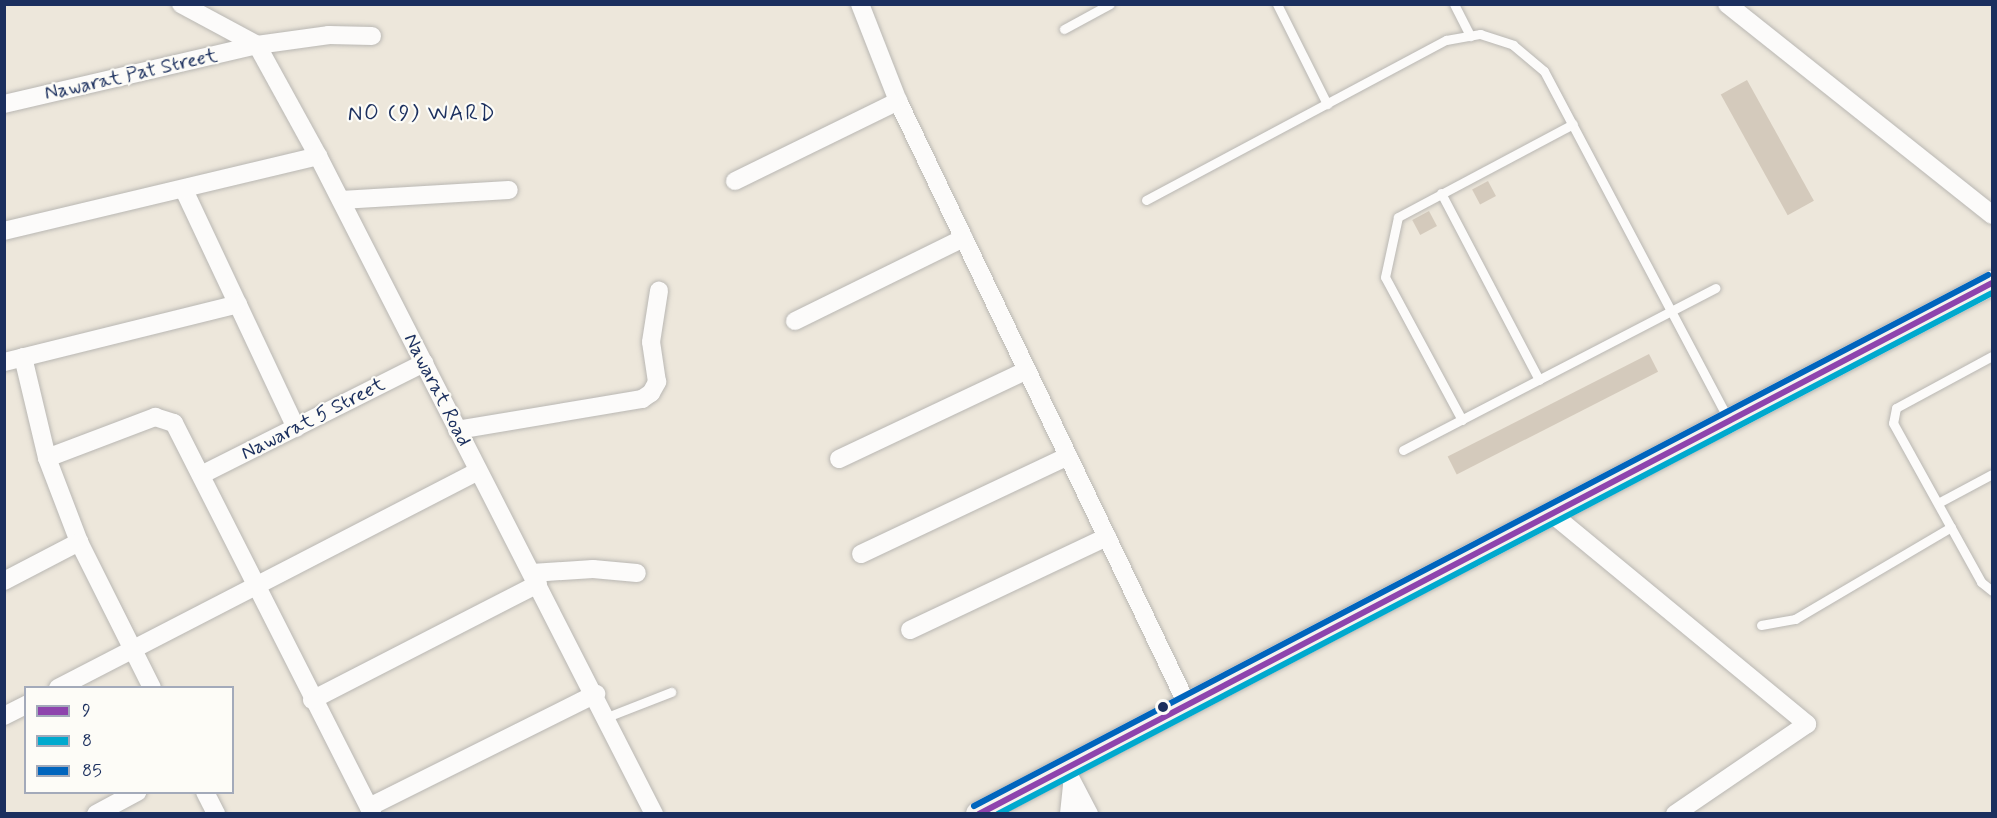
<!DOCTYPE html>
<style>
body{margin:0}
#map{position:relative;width:1997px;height:818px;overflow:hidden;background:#ede7db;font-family:Mynerve,sans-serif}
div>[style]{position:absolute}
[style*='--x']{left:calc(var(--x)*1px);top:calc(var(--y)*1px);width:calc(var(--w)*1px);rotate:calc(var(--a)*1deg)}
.building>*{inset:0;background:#d4cabc;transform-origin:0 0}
.roads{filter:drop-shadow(0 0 2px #b9b7b3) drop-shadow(0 0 2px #b9b7b3)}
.service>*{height:9px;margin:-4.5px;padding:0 4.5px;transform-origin:4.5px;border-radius:4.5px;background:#fcfbfa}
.minor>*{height:18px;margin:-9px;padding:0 9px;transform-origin:9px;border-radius:9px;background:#fcfbfa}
.secondary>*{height:24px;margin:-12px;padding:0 12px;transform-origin:12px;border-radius:12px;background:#f6f3ef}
.bus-1>*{height:6px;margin:-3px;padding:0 3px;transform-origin:3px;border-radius:3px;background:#8e44ad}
.bus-2>*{height:6px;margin:-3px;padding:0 3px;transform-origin:3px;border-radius:3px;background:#00a9ce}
.bus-3>*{height:6px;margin:-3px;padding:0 3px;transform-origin:3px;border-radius:3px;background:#0065bd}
.dots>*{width:16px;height:16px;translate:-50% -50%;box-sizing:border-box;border:3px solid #fdfcf7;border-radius:50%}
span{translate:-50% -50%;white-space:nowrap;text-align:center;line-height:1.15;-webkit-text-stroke:4.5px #fdfcf7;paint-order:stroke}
.street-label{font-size:20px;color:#1b2f5e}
.quarter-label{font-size:22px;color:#1b2f5e;letter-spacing:1.5px}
.frame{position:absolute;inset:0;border:6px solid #1b2f5e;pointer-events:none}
.legend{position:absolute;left:24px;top:686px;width:210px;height:108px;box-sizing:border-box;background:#fdfcf7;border:2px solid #a3aaba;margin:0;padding:8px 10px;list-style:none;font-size:18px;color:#1b2f5e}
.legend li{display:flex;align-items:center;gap:12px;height:30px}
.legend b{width:30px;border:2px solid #a3aaba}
</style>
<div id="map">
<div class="building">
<div style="left:1747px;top:80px;width:138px;height:30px;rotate:61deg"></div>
<div style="left:1488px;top:181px;width:17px;height:18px;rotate:62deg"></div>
<div style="left:1429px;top:211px;width:17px;height:19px;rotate:62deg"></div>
<div style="left:1649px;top:354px;width:20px;height:226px;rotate:63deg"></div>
</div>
<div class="roads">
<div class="service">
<div style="--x:1277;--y:4;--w:112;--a:63.4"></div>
<div style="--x:1454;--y:4;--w:36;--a:63"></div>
<div style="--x:1064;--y:29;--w:52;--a:-28.5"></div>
<div style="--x:1441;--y:193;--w:211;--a:62.3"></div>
<div style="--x:1146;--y:200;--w:340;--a:-28.1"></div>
<div style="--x:1446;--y:40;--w:35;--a:-10"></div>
<div style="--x:1480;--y:34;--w:35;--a:18"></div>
<div style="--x:1513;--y:45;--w:40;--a:40"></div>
<div style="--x:1544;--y:71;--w:393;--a:62.1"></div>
<div style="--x:1992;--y:356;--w:109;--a:151.6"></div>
<div style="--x:1896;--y:408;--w:15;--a:101"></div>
<div style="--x:1893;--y:423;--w:182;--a:61"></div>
<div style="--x:1981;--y:582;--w:14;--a:39"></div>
<div style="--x:1462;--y:420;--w:162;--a:-118.3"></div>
<div style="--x:1385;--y:277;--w:61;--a:-77.8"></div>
<div style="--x:1398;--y:217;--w:198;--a:-28"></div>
<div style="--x:1403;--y:450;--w:352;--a:-27.4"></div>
<div style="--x:1938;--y:503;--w:61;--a:-28.2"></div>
<div style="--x:1761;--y:625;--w:35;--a:-10"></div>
<div style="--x:1795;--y:619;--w:181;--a:-30.5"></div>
<div style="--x:607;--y:717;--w:69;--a:-21.3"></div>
</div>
<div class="minor">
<div style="--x:181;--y:4;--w:86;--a:28.3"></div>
<div style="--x:257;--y:45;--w:127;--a:61.2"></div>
<div style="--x:318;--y:156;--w:739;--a:62.95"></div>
<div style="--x:860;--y:4;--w:104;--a:68.6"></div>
<div style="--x:898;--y:101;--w:666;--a:64.4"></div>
<div style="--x:1727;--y:4;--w:339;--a:38.5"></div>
<div style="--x:4;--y:104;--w:260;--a:-13.1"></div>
<div style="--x:257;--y:45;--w:73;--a:-7.9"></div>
<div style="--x:329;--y:35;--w:43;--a:1.3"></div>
<div style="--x:735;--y:181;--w:182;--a:-26.1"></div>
<div style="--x:184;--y:190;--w:263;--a:64.8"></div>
<div style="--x:341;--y:200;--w:168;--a:-3.4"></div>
<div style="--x:4;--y:231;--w:323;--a:-13.4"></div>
<div style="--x:795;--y:321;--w:188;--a:-26.2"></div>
<div style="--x:23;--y:357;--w:104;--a:76.6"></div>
<div style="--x:47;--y:458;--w:90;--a:69.1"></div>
<div style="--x:79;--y:542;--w:163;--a:63.4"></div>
<div style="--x:4;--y:362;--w:241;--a:-13.9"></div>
<div style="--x:457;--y:430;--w:188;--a:-9.5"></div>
<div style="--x:642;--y:399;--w:11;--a:-34"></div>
<div style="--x:651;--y:393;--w:13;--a:-61"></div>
<div style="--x:657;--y:382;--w:40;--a:-98.5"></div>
<div style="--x:651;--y:342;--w:52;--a:-81.1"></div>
<div style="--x:47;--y:458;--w:116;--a:-20.8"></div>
<div style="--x:155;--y:417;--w:20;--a:18"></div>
<div style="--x:174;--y:423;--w:438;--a:63.1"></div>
<div style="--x:839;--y:459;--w:208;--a:-25.3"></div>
<div style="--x:201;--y:475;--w:250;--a:-26.7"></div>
<div style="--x:1551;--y:513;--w:332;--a:39.5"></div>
<div style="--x:1807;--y:724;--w:160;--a:145.7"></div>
<div style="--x:861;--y:554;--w:229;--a:-25.3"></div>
<div style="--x:532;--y:573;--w:61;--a:-3.8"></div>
<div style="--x:593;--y:569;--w:44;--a:5.2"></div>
<div style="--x:4;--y:581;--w:85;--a:-27.5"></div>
<div style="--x:910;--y:630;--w:218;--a:-25.3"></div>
<div style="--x:58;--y:688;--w:473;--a:-27.3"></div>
<div style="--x:312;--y:700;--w:254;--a:-27.2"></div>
<div style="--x:4;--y:716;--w:25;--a:-27"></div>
<div style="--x:1065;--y:768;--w:52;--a:62.4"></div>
<div style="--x:205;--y:792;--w:25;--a:63"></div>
<div style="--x:369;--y:807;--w:254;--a:-26.5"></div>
<div style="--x:96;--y:814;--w:47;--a:-28.2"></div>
<div style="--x:1069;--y:814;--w:31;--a:-84"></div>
</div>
<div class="secondary">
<div style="--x:978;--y:814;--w:1145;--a:-27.64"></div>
</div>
</div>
<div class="bus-1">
<div style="--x:979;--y:814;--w:1144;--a:-27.66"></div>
</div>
<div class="bus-2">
<div style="--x:998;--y:814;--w:1122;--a:-27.66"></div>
</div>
<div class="bus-3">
<div style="--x:974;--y:806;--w:1145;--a:-27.64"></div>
</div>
<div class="dots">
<div style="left:1163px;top:707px;background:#1b2f5e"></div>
</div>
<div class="street-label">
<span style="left:131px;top:75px;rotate:-13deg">Nawarat Pat Street</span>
<span style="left:437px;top:390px;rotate:63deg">Nawarat Road</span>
<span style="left:313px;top:419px;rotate:-27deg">Nawarat 5 Street</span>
</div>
<div class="quarter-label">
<span style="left:422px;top:115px">NO (9) WARD</span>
</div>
<div class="frame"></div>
<ul class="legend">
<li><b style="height:8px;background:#8e44ad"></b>9</li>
<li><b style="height:8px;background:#00a9ce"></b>8</li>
<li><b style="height:8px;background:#0065bd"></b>85</li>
</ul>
</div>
